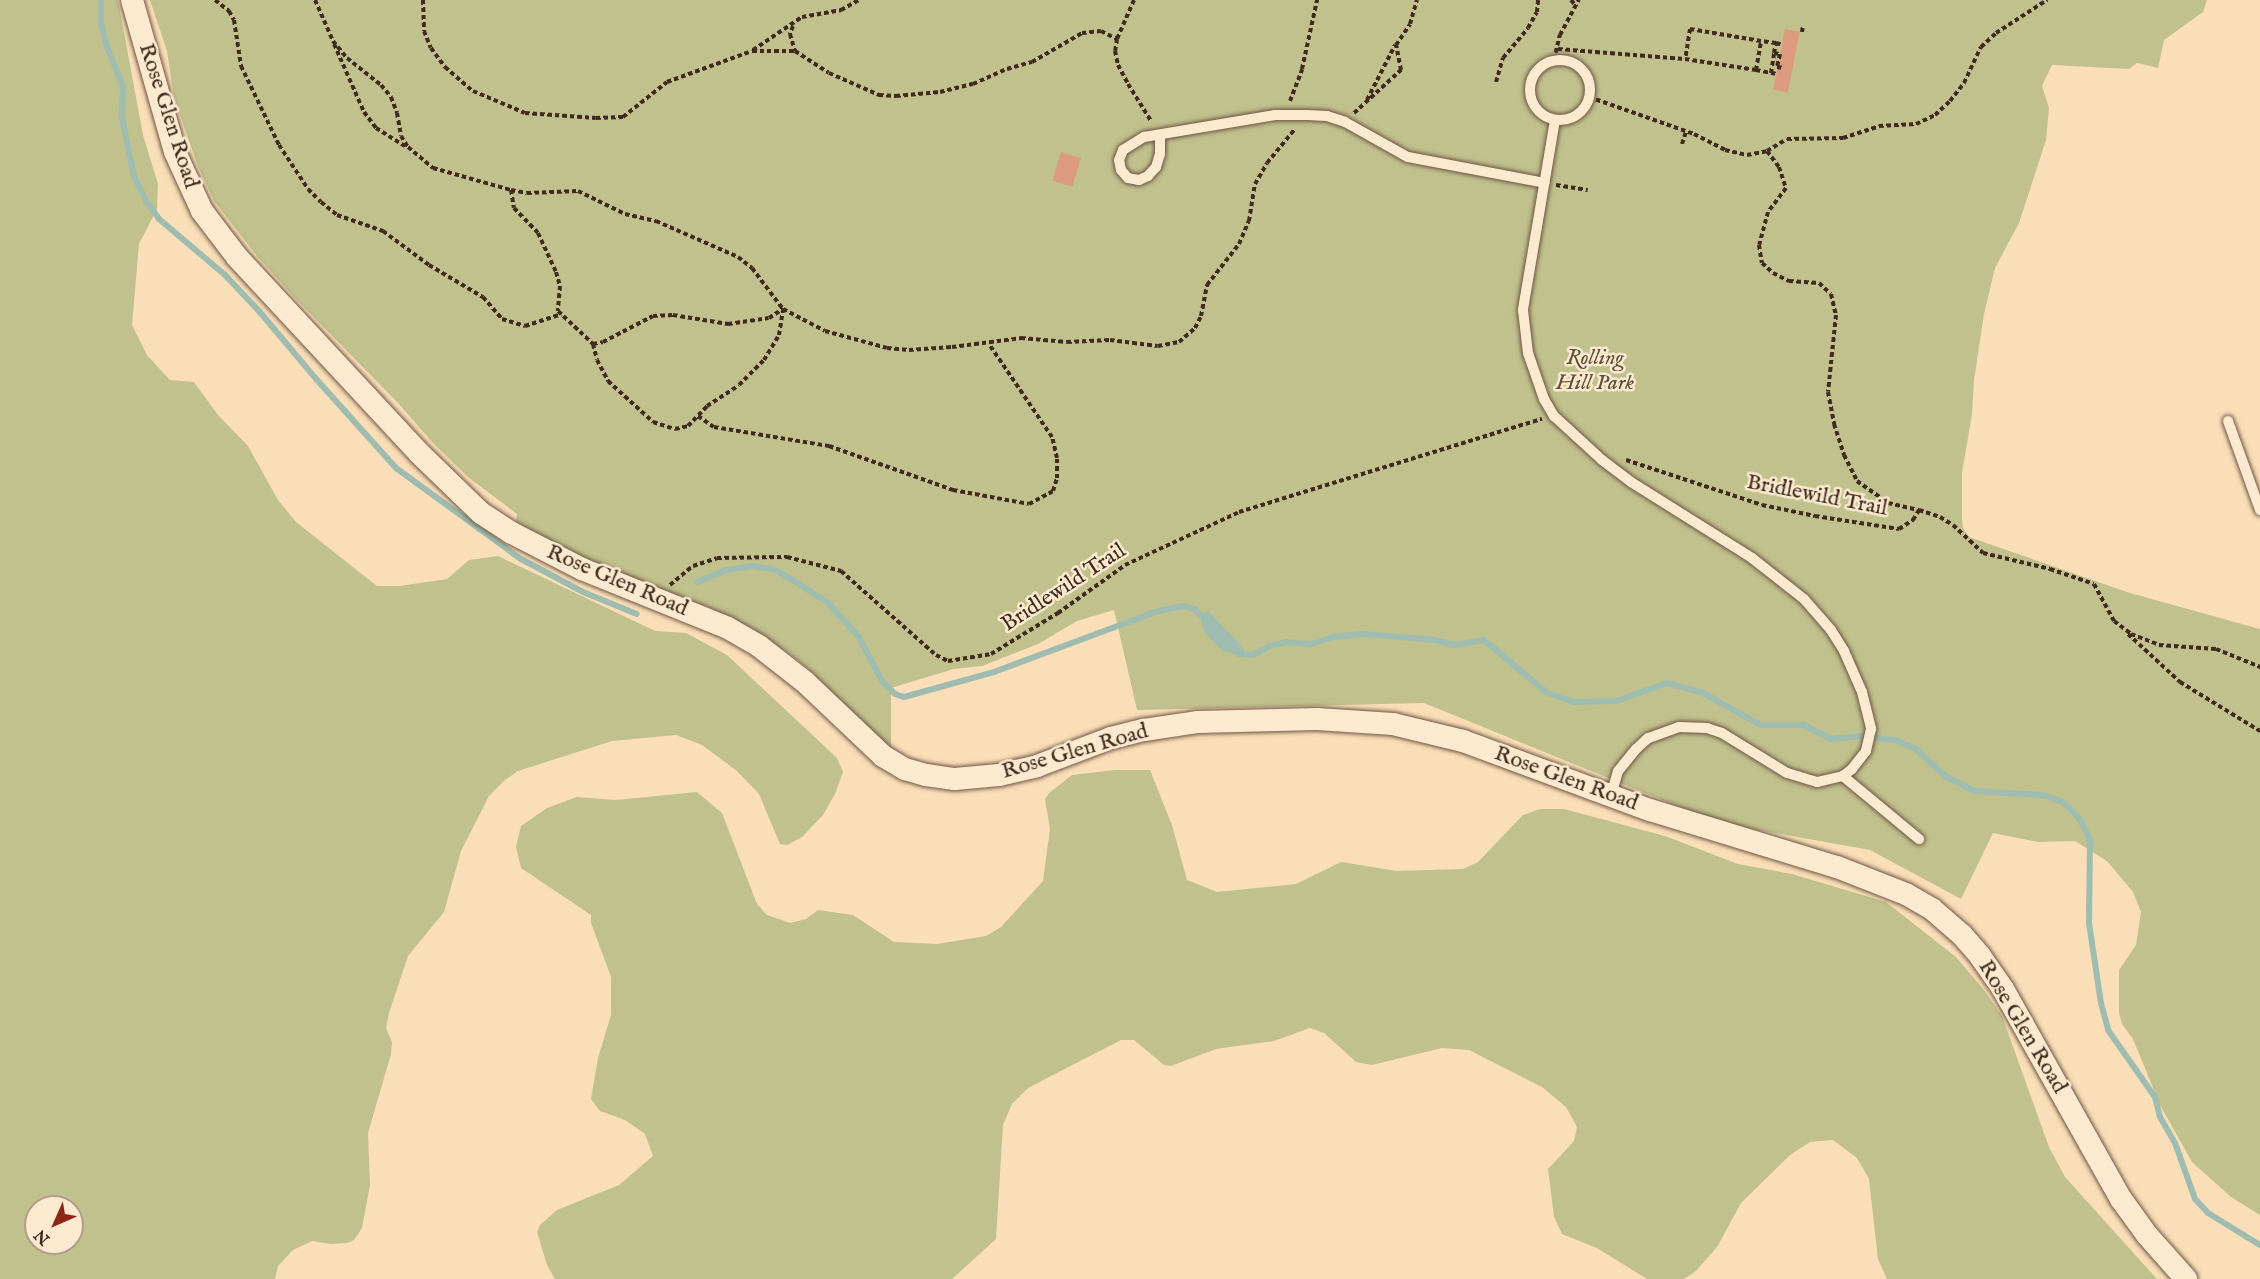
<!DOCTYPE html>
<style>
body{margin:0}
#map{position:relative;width:2260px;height:1279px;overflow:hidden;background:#fadeb7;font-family:"IM FELL English",serif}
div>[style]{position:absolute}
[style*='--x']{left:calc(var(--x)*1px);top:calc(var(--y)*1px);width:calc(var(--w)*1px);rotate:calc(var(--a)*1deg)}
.green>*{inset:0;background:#c0c18d}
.water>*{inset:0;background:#9ebcaf}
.stream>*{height:6px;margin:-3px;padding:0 3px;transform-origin:3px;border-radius:3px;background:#9ebcaf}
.building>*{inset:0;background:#dc9a7e;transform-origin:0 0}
.path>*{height:4px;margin-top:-2px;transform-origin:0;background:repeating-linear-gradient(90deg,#40291d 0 4.5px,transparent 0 7.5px)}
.roads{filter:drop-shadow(0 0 2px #6e5644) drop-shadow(0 0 2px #6e5644)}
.service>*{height:10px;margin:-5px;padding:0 5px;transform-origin:5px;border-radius:5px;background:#fcead0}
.service>.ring{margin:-5px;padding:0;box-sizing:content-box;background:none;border:10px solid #fcead0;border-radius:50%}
.minor>*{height:22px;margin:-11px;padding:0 11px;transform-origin:11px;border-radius:11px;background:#fcead0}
span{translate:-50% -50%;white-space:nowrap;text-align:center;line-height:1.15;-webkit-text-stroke:5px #fcead0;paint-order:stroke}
.street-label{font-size:22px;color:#40291d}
.park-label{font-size:22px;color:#604f39;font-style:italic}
.north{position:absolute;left:24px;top:1195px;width:60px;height:60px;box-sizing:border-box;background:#fcead0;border:2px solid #b19d88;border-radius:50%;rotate:225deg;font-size:16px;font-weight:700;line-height:24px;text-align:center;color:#40291d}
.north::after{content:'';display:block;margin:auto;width:21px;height:27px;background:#8f2418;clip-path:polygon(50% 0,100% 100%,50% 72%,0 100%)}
</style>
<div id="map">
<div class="green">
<div style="clip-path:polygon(evenodd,0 0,118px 0,143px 135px,158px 184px,157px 209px,139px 244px,132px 325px,147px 355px,170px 380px,194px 382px,218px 415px,248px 446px,278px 500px,296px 522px,377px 586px,400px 586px,447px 579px,469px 560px,498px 556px,655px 631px,686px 633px,727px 655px,837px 758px,843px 772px,835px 794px,823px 815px,802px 837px,787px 845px,780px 844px,759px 794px,737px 771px,702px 745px,676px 735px,612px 741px,518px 771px,505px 780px,489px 796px,461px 851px,444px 912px,408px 956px,389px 1013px,386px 1028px,392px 1042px,391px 1054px,368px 1133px,370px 1185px,362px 1228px,354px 1240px,347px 1243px,331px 1244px,312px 1241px,293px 1250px,278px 1266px,275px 1279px,0 1279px,0 0,36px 1207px,72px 1207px,72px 1243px,36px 1243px,36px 1207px)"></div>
<div style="clip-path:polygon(150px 0,2207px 0,2203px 12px,2164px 40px,2158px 68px,2137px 63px,2129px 69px,2052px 65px,2042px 86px,2049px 108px,2046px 140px,2019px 223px,1995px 268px,1984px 314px,1974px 380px,1972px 414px,1962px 473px,1962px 518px,1963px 528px,1969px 537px,2130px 593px,2260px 629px,2260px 1215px,2231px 1197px,2192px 1162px,2160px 1105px,2133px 1039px,2122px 1024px,2119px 1013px,2119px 970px,2136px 945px,2141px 912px,2133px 892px,2107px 861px,2075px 841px,2038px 842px,1993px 833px,1961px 899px,1870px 850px,1719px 823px,1424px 703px,1137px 710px,1114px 610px,1077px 621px,1038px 644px,982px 666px,954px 669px,891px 688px,891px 748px,871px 733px,811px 671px,790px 654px,771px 642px,582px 559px,545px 539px,516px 521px,517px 514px,468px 477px,433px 443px,398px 403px,295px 298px,257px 256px,214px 201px,197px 164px,174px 97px,167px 51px)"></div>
<div style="clip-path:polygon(1115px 770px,1150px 770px,1172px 825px,1187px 880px,1217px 892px,1296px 884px,1341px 862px,1397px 871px,1463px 869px,1478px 862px,1523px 815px,1540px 809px,1564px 809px,1665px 836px,1738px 864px,1792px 874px,1886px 902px,1956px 957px,1984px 990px,2002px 1016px,2049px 1147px,2065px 1177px,2157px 1279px,1887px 1279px,1878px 1259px,1869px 1179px,1857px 1158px,1833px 1140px,1810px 1142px,1790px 1155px,1741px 1203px,1717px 1247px,1696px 1271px,1684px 1279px,1647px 1279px,1597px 1248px,1562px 1234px,1554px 1217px,1548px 1169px,1574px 1141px,1577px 1127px,1566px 1107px,1542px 1087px,1469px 1050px,1442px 1048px,1372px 1065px,1356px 1062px,1324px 1033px,1310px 1028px,1274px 1041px,1216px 1049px,1171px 1066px,1164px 1065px,1134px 1040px,1121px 1040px,1028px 1088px,1012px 1104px,1003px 1125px,996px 1239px,952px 1279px,555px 1279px,547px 1265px,537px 1232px,540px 1225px,557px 1210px,619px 1185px,653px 1156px,645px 1134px,625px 1120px,600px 1111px,591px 1099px,598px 1058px,611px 1015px,611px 977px,591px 923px,591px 915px,521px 868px,516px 847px,521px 826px,547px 808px,577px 797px,616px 800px,697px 792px,722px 813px,757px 904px,767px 915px,790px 923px,806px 919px,818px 910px,853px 915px,894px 942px,937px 944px,986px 936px,1001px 927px,1043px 881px,1050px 829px,1045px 799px,1049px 793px,1072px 775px)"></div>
</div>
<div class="water">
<div style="clip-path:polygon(1208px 611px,1244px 649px,1245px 657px,1223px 651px,1204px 632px,1199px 614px)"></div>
</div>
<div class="stream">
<div style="--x:101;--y:0;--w:23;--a:90"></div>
<div style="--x:101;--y:23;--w:25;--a:76"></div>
<div style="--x:107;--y:47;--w:42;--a:67.7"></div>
<div style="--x:123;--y:86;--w:32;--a:92"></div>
<div style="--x:122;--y:118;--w:59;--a:78.3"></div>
<div style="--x:134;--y:176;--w:28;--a:64"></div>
<div style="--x:146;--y:201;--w:22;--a:54"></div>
<div style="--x:159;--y:219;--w:87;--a:40.3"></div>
<div style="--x:225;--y:275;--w:50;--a:46.6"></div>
<div style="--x:259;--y:311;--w:90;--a:50"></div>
<div style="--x:317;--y:380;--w:118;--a:48.1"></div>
<div style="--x:396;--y:468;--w:155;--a:36.1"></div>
<div style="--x:521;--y:559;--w:70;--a:28"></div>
<div style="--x:583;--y:592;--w:58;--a:22.2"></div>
<div style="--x:697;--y:582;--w:31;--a:-22"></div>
<div style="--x:726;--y:570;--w:26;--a:-9"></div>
<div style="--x:752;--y:566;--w:21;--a:8"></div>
<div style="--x:773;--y:569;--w:23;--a:29"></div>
<div style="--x:793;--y:580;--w:40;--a:32.9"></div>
<div style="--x:827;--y:602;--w:21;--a:47"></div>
<div style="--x:841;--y:617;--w:27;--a:48"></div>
<div style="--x:859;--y:637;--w:50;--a:62.4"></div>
<div style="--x:882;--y:681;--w:18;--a:45"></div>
<div style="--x:895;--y:694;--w:9;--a:18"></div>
<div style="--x:904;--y:697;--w:93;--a:-15.5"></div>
<div style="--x:994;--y:672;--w:175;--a:-20.4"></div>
<div style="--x:1158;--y:611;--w:25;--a:-11"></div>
<div style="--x:1183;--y:606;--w:12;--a:14"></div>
<div style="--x:1195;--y:609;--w:13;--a:48"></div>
<div style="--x:1239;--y:654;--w:14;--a:4"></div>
<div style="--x:1253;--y:655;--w:19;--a:-28"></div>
<div style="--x:1270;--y:646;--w:16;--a:-14"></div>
<div style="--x:1286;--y:642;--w:25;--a:5"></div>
<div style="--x:1311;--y:644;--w:23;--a:-18"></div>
<div style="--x:1333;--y:637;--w:31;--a:-6"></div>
<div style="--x:1364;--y:634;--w:71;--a:4.8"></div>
<div style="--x:1435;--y:640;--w:21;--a:14"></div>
<div style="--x:1455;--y:645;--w:29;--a:-10"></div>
<div style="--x:1484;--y:640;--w:81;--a:40"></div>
<div style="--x:1546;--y:692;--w:30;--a:20"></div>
<div style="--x:1574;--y:702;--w:42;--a:-1.4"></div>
<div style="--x:1616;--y:701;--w:54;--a:-19.4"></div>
<div style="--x:1667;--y:683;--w:35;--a:15"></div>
<div style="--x:1701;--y:692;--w:68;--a:28.8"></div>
<div style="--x:1761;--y:725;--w:43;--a:0"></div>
<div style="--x:1804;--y:725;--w:31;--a:27"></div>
<div style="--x:1832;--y:739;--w:29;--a:-6"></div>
<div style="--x:1861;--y:736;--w:34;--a:7"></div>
<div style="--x:1895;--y:740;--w:23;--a:23"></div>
<div style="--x:1916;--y:749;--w:40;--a:43"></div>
<div style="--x:1945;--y:776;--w:33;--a:27"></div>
<div style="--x:1974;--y:791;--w:69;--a:3.3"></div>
<div style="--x:2043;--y:795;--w:21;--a:19"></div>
<div style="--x:2063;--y:802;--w:23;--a:45"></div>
<div style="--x:2079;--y:818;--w:25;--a:63"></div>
<div style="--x:2090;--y:840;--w:83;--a:90.7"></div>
<div style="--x:2089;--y:923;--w:81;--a:81.5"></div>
<div style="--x:2101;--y:1003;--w:28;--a:75"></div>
<div style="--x:2108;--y:1030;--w:82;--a:55"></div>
<div style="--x:2155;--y:1097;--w:21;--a:76"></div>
<div style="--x:2160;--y:1117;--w:30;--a:60"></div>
<div style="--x:2175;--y:1143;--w:59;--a:70.3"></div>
<div style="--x:2195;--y:1199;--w:19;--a:47"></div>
<div style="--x:2208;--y:1213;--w:61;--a:31.6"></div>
</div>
<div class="building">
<div style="left:1785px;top:29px;width:15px;height:62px;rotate:11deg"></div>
<div style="left:1061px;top:152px;width:21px;height:30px;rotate:17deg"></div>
</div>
<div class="path">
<div style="--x:215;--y:0;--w:18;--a:38"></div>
<div style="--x:229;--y:11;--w:10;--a:61"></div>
<div style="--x:234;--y:20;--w:47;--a:81.3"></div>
<div style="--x:241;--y:66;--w:88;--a:64.3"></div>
<div style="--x:279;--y:145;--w:53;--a:56.6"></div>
<div style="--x:308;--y:189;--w:18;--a:45"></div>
<div style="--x:321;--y:202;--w:21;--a:39"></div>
<div style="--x:337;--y:215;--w:49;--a:19.2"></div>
<div style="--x:383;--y:231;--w:57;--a:36.5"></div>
<div style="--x:429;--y:265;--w:63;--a:30.7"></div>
<div style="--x:483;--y:297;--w:29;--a:49"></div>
<div style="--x:502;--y:319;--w:24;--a:17"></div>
<div style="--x:525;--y:326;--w:38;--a:-18"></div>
<div style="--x:315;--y:0;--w:45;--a:66.3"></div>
<div style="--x:333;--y:41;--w:22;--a:51"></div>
<div style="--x:347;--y:58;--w:43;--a:38.5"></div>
<div style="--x:381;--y:85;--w:16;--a:50"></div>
<div style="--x:391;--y:97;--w:17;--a:69"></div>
<div style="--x:397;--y:113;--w:23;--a:80"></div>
<div style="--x:401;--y:136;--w:13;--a:58"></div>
<div style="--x:408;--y:147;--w:33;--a:40"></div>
<div style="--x:433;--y:168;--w:81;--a:15.8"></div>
<div style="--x:511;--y:190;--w:16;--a:11"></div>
<div style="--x:527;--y:193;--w:51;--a:-2.2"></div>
<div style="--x:578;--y:191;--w:52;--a:26.1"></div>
<div style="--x:625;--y:214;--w:32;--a:13"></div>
<div style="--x:656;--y:221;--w:90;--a:23.7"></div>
<div style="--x:738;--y:257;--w:18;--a:38"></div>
<div style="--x:752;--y:268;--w:51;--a:52.9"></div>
<div style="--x:783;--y:309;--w:47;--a:27.6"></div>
<div style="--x:825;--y:331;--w:64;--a:15.3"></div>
<div style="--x:887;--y:348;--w:22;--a:5"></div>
<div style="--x:909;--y:350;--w:43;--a:-4"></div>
<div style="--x:952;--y:347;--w:70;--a:-7.4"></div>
<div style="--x:1021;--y:338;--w:46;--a:5"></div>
<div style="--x:1067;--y:342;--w:43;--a:-2.7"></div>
<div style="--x:1110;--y:340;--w:48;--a:7.1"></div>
<div style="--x:1158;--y:346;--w:21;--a:-11"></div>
<div style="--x:1179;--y:342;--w:21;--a:-41"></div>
<div style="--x:1195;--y:328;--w:13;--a:-63"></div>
<div style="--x:1201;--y:316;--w:32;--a:-79"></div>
<div style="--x:1207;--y:285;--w:52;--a:-52"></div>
<div style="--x:1239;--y:244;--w:25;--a:-67"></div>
<div style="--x:1249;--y:221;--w:37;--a:-81"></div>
<div style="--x:1255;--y:184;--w:24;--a:-60"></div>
<div style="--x:1267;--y:163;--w:44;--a:-50.5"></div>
<div style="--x:423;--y:0;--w:31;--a:88"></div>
<div style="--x:424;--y:31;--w:18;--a:68"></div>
<div style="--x:431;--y:48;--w:24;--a:54"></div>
<div style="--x:445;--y:67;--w:37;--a:41"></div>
<div style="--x:473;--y:91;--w:56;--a:22.9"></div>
<div style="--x:525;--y:113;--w:71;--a:4"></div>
<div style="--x:596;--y:118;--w:27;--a:-2"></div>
<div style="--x:623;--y:117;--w:56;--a:-38.5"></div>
<div style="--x:667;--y:82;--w:90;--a:-20"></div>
<div style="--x:752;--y:51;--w:43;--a:0"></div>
<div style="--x:795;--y:51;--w:40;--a:32.9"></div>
<div style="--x:829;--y:73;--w:55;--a:23.7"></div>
<div style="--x:879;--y:95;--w:17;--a:3"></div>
<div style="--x:896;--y:96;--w:44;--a:-5.2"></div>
<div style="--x:940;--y:92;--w:34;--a:-14"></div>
<div style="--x:973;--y:84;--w:37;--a:-24"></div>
<div style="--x:1007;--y:69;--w:26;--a:-16"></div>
<div style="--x:1032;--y:62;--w:58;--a:-30.1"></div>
<div style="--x:1082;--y:33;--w:19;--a:-6"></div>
<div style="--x:1101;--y:31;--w:18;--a:27"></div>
<div style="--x:1134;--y:0;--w:43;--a:113.6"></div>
<div style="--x:1117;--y:39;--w:12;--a:99"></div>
<div style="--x:1115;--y:51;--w:14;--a:78"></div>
<div style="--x:1118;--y:65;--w:21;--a:62"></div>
<div style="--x:1128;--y:84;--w:44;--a:58.1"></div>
<div style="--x:1571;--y:0;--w:8;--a:50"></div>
<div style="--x:793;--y:26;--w:9;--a:111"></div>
<div style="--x:790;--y:34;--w:18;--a:74"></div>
<div style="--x:1802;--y:32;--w:7;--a:-82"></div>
<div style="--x:1776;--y:43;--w:7;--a:16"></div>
<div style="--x:334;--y:44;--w:74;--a:66.2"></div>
<div style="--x:364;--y:112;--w:20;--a:53"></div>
<div style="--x:376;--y:128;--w:36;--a:32"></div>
<div style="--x:1558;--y:49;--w:127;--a:4.5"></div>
<div style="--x:1685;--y:59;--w:72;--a:8.8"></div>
<div style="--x:1756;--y:70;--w:29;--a:-80"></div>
<div style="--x:1761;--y:41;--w:72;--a:-170.4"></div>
<div style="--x:1690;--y:29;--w:30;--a:99"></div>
<div style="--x:753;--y:50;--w:59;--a:-34"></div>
<div style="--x:802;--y:17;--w:40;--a:-10"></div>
<div style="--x:841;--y:10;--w:21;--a:-29"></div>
<div style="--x:1774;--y:53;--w:6;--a:9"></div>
<div style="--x:1780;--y:54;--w:13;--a:103"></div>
<div style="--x:1777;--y:67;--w:7;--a:8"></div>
<div style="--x:1554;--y:60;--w:26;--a:-77"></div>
<div style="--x:1560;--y:35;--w:40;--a:-62"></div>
<div style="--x:1756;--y:70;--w:15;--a:11"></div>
<div style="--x:1771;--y:73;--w:20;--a:-81"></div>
<div style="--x:1774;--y:53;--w:10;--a:-79"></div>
<div style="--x:1776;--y:43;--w:15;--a:-172"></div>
<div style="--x:1771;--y:73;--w:7;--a:8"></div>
<div style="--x:1496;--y:82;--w:25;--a:-74"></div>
<div style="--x:1503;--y:58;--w:39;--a:-50"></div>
<div style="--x:1528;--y:28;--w:18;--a:-61"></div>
<div style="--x:1537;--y:12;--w:12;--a:-85"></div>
<div style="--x:1589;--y:97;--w:111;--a:19.4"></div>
<div style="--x:1694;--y:134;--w:35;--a:27"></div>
<div style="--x:1725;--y:150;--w:23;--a:13"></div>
<div style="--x:1747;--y:155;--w:20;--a:-11"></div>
<div style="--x:1767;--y:151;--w:23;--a:-31"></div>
<div style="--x:1787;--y:139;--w:56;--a:-1"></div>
<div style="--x:1843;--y:138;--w:38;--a:-18"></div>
<div style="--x:1879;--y:126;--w:37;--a:-3"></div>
<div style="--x:1916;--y:124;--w:21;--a:-25"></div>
<div style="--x:1935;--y:115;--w:21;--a:-43"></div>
<div style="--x:1950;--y:101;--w:23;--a:-52"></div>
<div style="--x:1964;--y:83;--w:40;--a:-65"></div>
<div style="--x:1981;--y:47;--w:21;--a:-43"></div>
<div style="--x:1996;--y:33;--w:61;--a:-32.9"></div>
<div style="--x:1367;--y:100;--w:62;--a:-63"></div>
<div style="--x:1290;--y:101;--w:34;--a:-69"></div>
<div style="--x:1302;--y:69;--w:71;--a:-77.7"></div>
<div style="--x:1354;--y:113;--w:64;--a:-42.5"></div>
<div style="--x:1401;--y:70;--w:25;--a:-101"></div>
<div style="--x:1396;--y:45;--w:25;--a:-56"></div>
<div style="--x:1410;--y:24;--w:25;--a:-74"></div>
<div style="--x:1682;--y:144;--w:13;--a:-72"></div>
<div style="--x:1767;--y:151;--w:20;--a:53"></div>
<div style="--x:1779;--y:167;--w:22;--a:72"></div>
<div style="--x:1786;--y:188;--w:30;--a:127"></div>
<div style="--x:1768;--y:212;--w:34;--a:105"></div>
<div style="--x:1759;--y:245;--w:18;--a:81"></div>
<div style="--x:1762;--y:263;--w:15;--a:42"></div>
<div style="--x:1773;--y:273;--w:18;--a:27"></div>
<div style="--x:1789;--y:281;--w:30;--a:4"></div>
<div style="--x:1819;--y:283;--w:16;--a:43"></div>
<div style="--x:1831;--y:294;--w:22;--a:77"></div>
<div style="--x:1836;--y:315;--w:77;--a:95.9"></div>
<div style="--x:1828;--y:392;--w:33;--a:79"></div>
<div style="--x:1834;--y:424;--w:33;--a:72"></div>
<div style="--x:1844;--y:455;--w:29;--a:63"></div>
<div style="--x:1857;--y:481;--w:38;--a:35"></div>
<div style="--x:1888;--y:503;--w:32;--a:13"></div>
<div style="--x:1556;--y:185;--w:32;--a:9"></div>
<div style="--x:511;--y:190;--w:18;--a:81"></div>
<div style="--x:514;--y:208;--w:35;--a:46"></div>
<div style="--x:538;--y:233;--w:43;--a:65.2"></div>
<div style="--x:556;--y:272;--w:15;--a:74"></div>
<div style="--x:560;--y:286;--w:25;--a:95"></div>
<div style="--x:558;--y:311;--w:48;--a:43.3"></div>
<div style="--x:593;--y:344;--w:10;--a:-11"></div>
<div style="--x:603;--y:342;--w:56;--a:-27.5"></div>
<div style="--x:653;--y:316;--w:20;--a:-3"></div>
<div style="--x:673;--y:315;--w:56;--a:9.3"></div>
<div style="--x:728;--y:324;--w:41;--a:-8.3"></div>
<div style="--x:769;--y:318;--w:17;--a:-33"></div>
<div style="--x:593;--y:344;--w:16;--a:76"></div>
<div style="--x:597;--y:360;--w:24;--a:62"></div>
<div style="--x:608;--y:381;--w:61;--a:42.3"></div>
<div style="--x:653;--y:422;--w:23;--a:18"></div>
<div style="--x:675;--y:429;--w:13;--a:-13"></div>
<div style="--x:688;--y:426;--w:28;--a:-46"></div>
<div style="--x:707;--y:406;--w:38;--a:-33"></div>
<div style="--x:739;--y:385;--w:35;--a:-45"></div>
<div style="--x:764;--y:360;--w:29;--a:-59"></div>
<div style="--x:779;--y:335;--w:25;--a:-81"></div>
<div style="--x:698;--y:416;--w:19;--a:35"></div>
<div style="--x:714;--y:427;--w:117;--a:9.4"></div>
<div style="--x:829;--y:446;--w:132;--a:19.5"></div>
<div style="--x:953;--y:490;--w:77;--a:10.4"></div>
<div style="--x:1029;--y:504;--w:27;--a:-28"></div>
<div style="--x:1053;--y:491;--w:14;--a:-73"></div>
<div style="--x:1057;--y:478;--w:20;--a:-90"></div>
<div style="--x:1057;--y:458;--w:22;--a:-103"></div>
<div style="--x:1052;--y:437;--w:112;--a:-124.1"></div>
<div style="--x:1626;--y:460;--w:143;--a:18.3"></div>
<div style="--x:1762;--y:505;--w:54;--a:11.7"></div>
<div style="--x:1815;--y:516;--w:85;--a:8.8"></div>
<div style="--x:1899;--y:529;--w:17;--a:-33"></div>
<div style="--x:1913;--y:520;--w:12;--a:-59"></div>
<div style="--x:1919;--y:510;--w:22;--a:18"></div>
<div style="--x:1940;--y:517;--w:15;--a:32"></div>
<div style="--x:1953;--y:525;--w:41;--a:43"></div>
<div style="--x:1983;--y:553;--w:69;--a:13.4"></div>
<div style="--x:2050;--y:569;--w:46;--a:18.8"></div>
<div style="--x:2094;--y:584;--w:42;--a:61.6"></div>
<div style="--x:2114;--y:621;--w:21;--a:37"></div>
<div style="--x:2131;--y:634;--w:30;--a:21"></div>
<div style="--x:2159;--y:645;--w:57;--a:4"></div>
<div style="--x:2216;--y:649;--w:48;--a:22.2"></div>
<div style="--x:670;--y:585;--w:30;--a:-40"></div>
<div style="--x:693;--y:566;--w:25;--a:-18"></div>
<div style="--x:717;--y:558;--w:70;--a:-0.8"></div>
<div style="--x:787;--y:557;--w:56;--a:14.5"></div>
<div style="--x:841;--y:571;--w:127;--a:41.5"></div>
<div style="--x:936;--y:655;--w:13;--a:27"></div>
<div style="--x:948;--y:661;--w:44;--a:-9.2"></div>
<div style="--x:991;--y:654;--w:79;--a:-31.5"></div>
<div style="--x:1058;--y:613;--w:82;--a:-35.6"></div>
<div style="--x:1125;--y:565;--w:126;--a:-24.9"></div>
<div style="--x:1239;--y:512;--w:317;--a:-17.1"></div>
<div style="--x:2128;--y:634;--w:71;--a:42.7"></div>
<div style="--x:2180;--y:682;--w:94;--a:31.5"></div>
</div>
<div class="roads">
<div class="service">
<div class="ring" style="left:1530px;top:60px;width:50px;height:50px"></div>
<div style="--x:1555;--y:120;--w:193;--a:99.6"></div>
<div style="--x:1523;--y:310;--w:43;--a:83.4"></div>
<div style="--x:1528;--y:353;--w:49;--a:70.8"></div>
<div style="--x:1544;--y:399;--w:20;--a:60"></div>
<div style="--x:1554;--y:416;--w:65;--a:42.5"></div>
<div style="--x:1602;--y:460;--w:36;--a:37"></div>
<div style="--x:1631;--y:482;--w:143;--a:32.1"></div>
<div style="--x:1752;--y:558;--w:66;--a:38.3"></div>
<div style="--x:1804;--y:599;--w:41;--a:48.9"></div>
<div style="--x:1831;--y:630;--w:25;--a:58"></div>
<div style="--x:1844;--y:651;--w:45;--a:66.3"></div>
<div style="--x:1862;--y:692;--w:38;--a:76"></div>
<div style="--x:1871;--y:729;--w:23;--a:103"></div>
<div style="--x:1866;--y:751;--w:23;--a:128"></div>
<div style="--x:1852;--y:769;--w:11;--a:142"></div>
<div style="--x:1843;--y:776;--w:27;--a:167"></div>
<div style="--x:1817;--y:782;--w:31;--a:-163"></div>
<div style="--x:1787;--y:773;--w:76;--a:-148.4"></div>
<div style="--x:1722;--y:733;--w:16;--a:-162"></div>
<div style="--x:1707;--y:728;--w:28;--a:-178"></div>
<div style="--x:1679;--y:727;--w:33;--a:160"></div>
<div style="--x:1648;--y:738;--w:16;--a:137"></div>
<div style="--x:1636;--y:749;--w:28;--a:129"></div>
<div style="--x:1618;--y:771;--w:25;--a:106"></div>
<div style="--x:1160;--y:135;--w:19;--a:90"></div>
<div style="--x:1160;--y:154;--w:14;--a:107"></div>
<div style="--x:1156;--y:167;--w:12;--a:132"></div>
<div style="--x:1148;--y:176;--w:10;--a:156"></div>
<div style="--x:1139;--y:180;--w:11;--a:-170"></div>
<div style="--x:1128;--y:178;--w:11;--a:-131"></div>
<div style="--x:1121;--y:170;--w:10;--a:-101"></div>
<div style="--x:1119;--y:160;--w:11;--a:-68"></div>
<div style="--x:1123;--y:150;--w:25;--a:-32"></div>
<div style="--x:1144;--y:137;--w:133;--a:-9.5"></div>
<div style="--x:1275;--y:115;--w:32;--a:0"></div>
<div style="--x:1307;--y:115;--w:20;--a:3"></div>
<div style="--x:1327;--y:116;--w:19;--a:18"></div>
<div style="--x:1345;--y:122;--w:72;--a:29.1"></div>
<div style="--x:1408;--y:157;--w:139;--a:10.7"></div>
<div style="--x:2228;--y:421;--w:95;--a:70.2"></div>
<div style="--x:1843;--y:776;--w:99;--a:39.7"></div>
</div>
<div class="minor">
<div style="--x:132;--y:0;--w:158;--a:74.2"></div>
<div style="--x:175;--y:152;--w:65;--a:65.4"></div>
<div style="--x:202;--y:211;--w:58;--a:52.7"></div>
<div style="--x:237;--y:257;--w:267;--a:47.1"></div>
<div style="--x:419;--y:453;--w:86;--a:44.1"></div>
<div style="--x:481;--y:513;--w:37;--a:33"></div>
<div style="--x:512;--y:533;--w:79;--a:27.2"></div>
<div style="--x:582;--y:569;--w:157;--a:22"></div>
<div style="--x:728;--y:628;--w:36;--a:30"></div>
<div style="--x:759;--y:646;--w:58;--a:38"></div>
<div style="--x:805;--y:682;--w:108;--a:43.5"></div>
<div style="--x:883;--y:756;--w:26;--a:31"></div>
<div style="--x:905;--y:769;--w:22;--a:16"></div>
<div style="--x:926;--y:775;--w:29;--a:8"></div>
<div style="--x:955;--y:779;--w:44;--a:-5.2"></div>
<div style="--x:999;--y:775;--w:39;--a:-13"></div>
<div style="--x:1037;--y:766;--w:79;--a:-20.7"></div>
<div style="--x:1111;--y:738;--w:34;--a:-14"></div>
<div style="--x:1144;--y:730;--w:55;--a:-8.4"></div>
<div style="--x:1198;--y:722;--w:119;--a:-1.4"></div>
<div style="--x:1317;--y:719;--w:76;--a:3.8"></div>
<div style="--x:1393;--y:724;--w:72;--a:13.7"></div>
<div style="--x:1463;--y:741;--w:199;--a:20.3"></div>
<div style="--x:1650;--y:810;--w:195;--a:17"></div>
<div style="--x:1837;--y:867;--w:74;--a:21.4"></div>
<div style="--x:1906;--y:894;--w:30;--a:30"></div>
<div style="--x:1932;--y:909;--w:40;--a:41"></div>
<div style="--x:1962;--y:935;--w:28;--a:49"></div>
<div style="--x:1980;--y:956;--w:40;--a:55.1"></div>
<div style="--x:2003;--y:989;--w:241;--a:60.7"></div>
<div style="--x:2121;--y:1199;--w:44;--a:54.2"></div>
<div style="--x:2147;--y:1235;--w:59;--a:48.4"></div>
</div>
</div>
<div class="street-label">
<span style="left:168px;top:116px;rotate:72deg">Rose Glen Road</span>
<span style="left:1817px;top:496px;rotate:11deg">Bridlewild Trail</span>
<span style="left:617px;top:581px;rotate:23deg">Rose Glen Road</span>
<span style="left:1064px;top:588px;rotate:-33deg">Bridlewild Trail</span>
<span style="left:1075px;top:752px;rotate:-16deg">Rose Glen Road</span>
<span style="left:1566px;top:779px;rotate:20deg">Rose Glen Road</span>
<span style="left:2022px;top:1027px;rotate:59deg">Rose Glen Road</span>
</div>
<div class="park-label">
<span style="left:1595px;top:371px">Rolling<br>Hill Park</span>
</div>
<div class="north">N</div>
</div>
